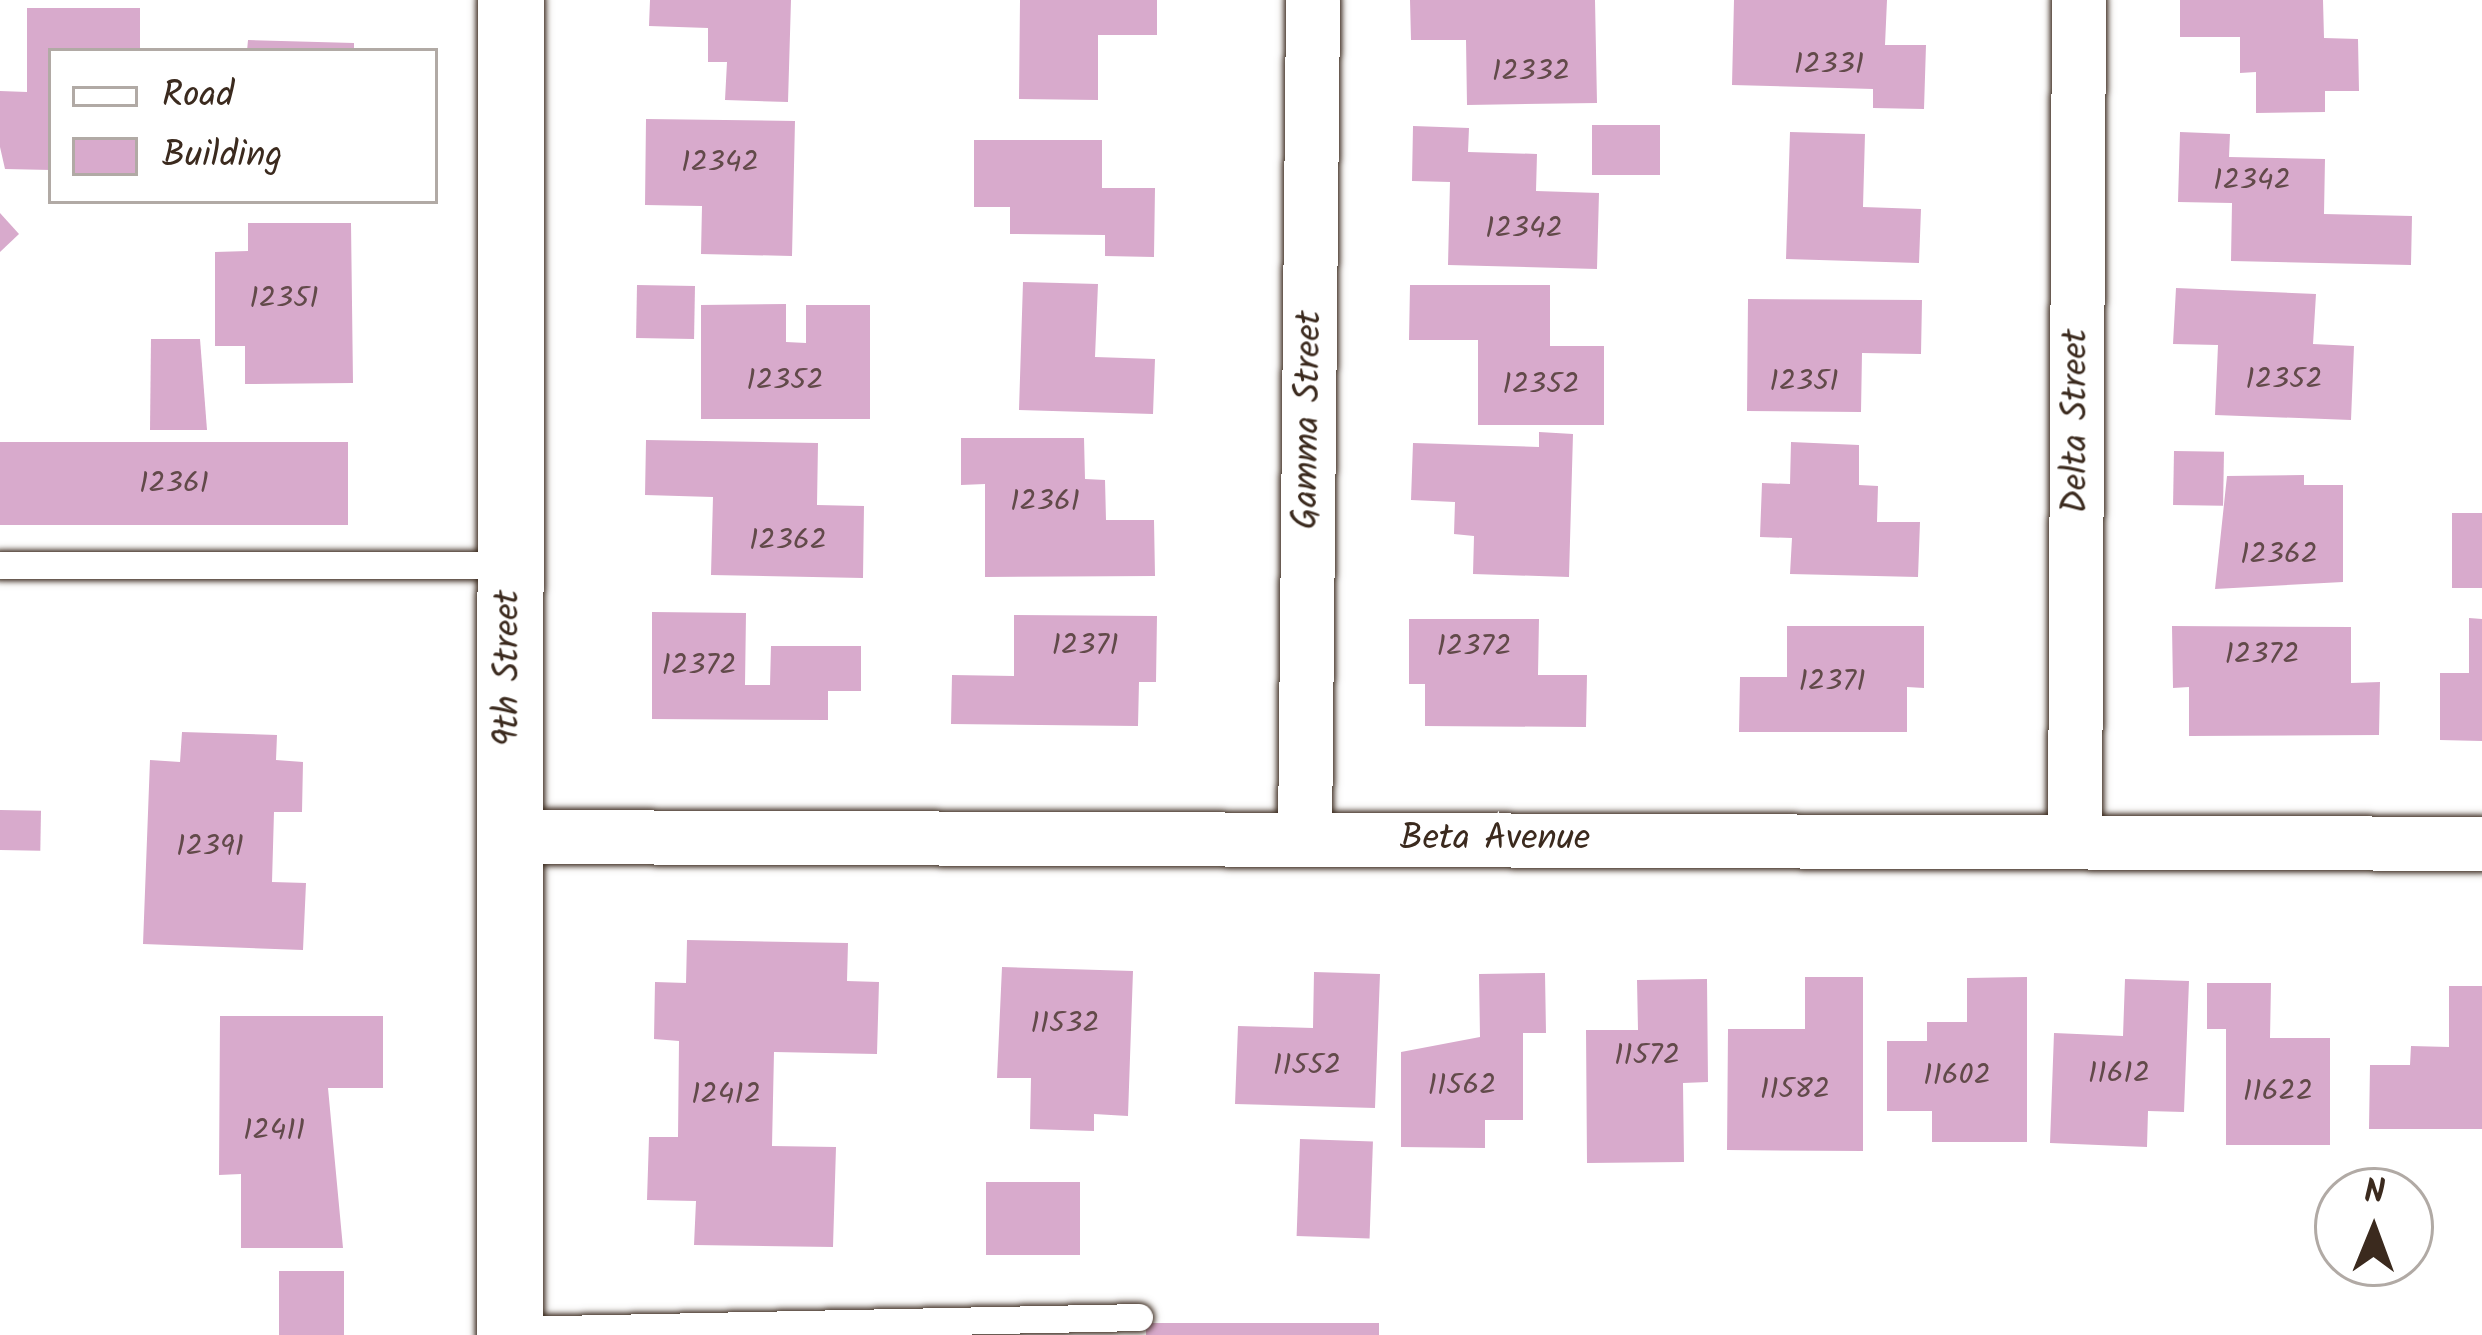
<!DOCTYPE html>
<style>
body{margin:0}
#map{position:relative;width:2482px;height:1335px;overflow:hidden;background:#fff;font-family:Kalam,sans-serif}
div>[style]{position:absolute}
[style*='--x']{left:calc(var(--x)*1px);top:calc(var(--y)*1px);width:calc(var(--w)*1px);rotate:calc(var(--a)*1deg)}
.building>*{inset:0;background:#d8aacc;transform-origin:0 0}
.roads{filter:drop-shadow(0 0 3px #3b2a1e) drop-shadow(0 0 3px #3b2a1e)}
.service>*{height:27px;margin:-13.5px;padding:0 13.5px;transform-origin:13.5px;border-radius:13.5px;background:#fff}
.minor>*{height:54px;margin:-27px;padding:0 27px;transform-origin:27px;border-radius:27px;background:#fff}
.tertiary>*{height:66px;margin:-33px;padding:0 33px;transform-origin:33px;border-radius:33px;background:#fff}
span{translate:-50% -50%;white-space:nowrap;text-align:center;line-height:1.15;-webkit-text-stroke:9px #fff;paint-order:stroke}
.number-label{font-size:30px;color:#624a4a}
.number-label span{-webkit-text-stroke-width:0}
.street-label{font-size:36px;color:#3b2a1e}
.legend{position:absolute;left:48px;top:48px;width:390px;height:156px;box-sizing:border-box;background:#fff;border:3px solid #b1aaa5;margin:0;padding:15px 21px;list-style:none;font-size:36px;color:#3b2a1e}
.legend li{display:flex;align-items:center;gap:24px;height:60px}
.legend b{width:60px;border:3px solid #b1aaa5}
.north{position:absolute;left:2314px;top:1167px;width:120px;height:120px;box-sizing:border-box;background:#fff;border:3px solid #b1aaa5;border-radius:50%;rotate:1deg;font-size:33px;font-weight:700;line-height:48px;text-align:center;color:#3b2a1e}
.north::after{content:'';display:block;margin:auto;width:42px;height:54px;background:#3b2a1e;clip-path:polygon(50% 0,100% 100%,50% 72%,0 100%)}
</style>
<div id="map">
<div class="building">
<div style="clip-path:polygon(650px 0,791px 0,788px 102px,725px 100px,727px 62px,708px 62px,708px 28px,649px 26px)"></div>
<div style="clip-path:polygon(1020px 0,1157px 0,1157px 35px,1098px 35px,1098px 100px,1019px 99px)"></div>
<div style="clip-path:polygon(1410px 0,1595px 0,1597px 103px,1467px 105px,1466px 40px,1411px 40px)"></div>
<div style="clip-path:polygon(1734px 0,1887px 0,1885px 45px,1926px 45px,1924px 109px,1873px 108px,1873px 89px,1732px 85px)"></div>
<div style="clip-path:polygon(2180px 0,2323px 0,2324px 38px,2358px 39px,2359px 91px,2325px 91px,2325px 112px,2256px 113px,2256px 72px,2240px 73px,2240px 37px,2180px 37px)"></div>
<div style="clip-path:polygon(27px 8px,140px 8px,140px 51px,51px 51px,51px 170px,5px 169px,0 147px,0 91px,27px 92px)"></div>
<div style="clip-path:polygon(248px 40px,354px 43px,354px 51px,247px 51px)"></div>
<div style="clip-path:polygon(646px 119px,795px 121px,792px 256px,701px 254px,702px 206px,645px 205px)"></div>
<div style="left:1592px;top:125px;width:68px;height:50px"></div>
<div style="clip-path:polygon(1413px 126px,1469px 128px,1468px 152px,1537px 154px,1536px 191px,1599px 193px,1597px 269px,1448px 265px,1450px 182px,1412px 181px)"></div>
<div style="clip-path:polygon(1790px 132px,1865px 134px,1863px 207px,1921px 209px,1919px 263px,1786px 259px)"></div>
<div style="clip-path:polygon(2180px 132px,2230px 134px,2229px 157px,2325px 159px,2324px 214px,2412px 216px,2411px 265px,2231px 261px,2232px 203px,2178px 202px)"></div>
<div style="clip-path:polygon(974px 140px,1102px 140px,1102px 188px,1155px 188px,1154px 257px,1105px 256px,1105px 235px,1010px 234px,1010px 207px,974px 207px)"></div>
<div style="clip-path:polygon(0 213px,19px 234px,0 252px)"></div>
<div style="clip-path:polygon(248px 223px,351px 223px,353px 383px,245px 384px,245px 346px,215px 346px,215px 252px,248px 251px)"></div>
<div style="clip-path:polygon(1023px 282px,1098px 284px,1095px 357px,1155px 359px,1153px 414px,1019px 410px)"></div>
<div style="left:637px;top:285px;width:58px;height:53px;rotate:1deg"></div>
<div style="clip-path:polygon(1410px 285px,1550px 285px,1550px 346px,1604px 346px,1604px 425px,1478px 425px,1478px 340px,1409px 340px)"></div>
<div style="clip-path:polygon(2176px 288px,2316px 294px,2313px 344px,2354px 346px,2351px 420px,2215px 415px,2218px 345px,2173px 344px)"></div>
<div style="clip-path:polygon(1748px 299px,1922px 300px,1921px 354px,1862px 353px,1861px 412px,1747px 411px)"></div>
<div style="clip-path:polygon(786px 304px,786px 342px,806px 343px,806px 305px,870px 305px,870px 419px,701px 419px,701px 305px)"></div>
<div style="clip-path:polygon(151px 339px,200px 339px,207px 430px,150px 430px)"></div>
<div style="clip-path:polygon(1539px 432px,1573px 434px,1569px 577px,1473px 574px,1474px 536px,1454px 534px,1455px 502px,1411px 500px,1413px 443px,1539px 447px)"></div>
<div style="clip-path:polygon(961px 438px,1084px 438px,1085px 479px,1105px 480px,1106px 520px,1154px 520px,1155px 576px,985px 577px,985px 484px,961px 485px)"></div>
<div style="clip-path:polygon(646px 440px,818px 443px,817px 505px,864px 506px,863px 578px,711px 575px,713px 497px,645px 495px)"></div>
<div style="left:0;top:442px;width:348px;height:83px"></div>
<div style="clip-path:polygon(1791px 442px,1859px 445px,1859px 485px,1878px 486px,1877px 522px,1920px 522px,1918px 577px,1790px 574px,1792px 538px,1760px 537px,1762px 483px,1790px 484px)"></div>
<div style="left:2174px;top:451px;width:50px;height:54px;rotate:1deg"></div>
<div style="clip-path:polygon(2304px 475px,2304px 485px,2343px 485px,2343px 582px,2215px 589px,2227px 476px)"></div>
<div style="left:2482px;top:513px;width:75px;height:30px;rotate:90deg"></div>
<div style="clip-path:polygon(652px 612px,746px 613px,745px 685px,770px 685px,771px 646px,861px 646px,861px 691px,828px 691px,828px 720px,652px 719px)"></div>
<div style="clip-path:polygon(1014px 615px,1157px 616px,1156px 682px,1139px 682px,1138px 726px,951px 724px,952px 675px,1014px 676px)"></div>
<div style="clip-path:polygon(2469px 618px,2482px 619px,2482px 741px,2440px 740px,2440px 673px,2469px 673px)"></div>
<div style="clip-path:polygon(1409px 619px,1539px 619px,1538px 675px,1587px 675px,1586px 727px,1425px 726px,1425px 684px,1409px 684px)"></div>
<div style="clip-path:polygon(1787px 626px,1924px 626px,1924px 688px,1907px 687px,1907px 732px,1739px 732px,1740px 677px,1787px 677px)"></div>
<div style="clip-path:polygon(2172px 626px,2351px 627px,2351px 683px,2380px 682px,2379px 735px,2189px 736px,2189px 687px,2173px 688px)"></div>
<div style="clip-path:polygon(182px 732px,277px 735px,276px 760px,303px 762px,302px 812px,274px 812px,272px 882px,306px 883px,303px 950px,143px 944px,150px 760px,180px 762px)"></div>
<div style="left:0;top:810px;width:41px;height:40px;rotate:1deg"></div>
<div style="clip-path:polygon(687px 940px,848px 943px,847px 981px,879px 982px,877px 1054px,774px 1052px,772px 1146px,836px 1147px,833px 1247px,694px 1245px,696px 1201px,647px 1200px,649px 1137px,678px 1137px,679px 1041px,654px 1039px,655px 982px,686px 983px)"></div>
<div style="clip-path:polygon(1002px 967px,1133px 971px,1128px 1116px,1094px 1114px,1094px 1131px,1030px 1129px,1031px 1078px,997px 1078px)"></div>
<div style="clip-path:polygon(1314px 972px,1380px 974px,1375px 1108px,1235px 1104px,1238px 1026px,1313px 1028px)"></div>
<div style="clip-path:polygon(1545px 973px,1546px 1033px,1523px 1033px,1523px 1120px,1485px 1120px,1485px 1148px,1401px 1147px,1401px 1052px,1480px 1037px,1479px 974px)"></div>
<div style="clip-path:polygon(1805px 977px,1863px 977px,1863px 1151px,1727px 1150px,1728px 1029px,1805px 1029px)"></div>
<div style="clip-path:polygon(2027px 977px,2027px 1142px,1932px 1142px,1932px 1111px,1887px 1111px,1887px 1041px,1927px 1041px,1927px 1022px,1967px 1022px,1967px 978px)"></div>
<div style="clip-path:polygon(1707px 979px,1708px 1082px,1683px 1083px,1684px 1162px,1587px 1163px,1586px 1030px,1638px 1030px,1637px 980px)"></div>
<div style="clip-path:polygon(2125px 979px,2189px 981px,2184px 1112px,2148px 1111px,2147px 1147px,2050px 1143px,2054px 1033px,2123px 1036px)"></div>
<div style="clip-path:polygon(2207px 983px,2271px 983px,2270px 1038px,2330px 1038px,2330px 1145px,2226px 1145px,2226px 1029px,2207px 1029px)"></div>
<div style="clip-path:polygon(2449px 986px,2482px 986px,2482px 1129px,2369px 1129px,2370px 1065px,2410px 1065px,2411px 1046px,2449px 1047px)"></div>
<div style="clip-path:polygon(220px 1016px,383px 1016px,383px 1088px,328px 1088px,343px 1248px,241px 1248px,241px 1174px,219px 1175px)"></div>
<div style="left:1300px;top:1139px;width:73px;height:97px;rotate:2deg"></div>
<div style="left:986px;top:1182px;width:94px;height:73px"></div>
<div style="left:279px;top:1271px;width:65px;height:64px"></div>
<div style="left:1146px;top:1323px;width:233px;height:12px"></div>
</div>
<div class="roads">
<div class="service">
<div style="--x:0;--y:565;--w:509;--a:0"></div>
<div style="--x:510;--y:1330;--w:629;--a:-1.18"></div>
</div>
<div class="minor">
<div style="--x:508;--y:837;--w:1974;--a:0.2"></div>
<div style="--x:1305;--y:840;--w:840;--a:-89.45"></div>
<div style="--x:2075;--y:841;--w:841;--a:-89.73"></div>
</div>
<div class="tertiary">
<div style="--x:510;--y:1335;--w:1335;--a:-89.96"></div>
</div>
</div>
<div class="number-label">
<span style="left:1829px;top:65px">12331</span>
<span style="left:1531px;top:72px">12332</span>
<span style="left:720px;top:163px">12342</span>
<span style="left:2252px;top:181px">12342</span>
<span style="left:1524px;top:229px">12342</span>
<span style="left:284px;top:299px">12351</span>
<span style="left:2284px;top:380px">12352</span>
<span style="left:785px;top:381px">12352</span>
<span style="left:1804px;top:382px">12351</span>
<span style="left:1541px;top:385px">12352</span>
<span style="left:174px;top:484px">12361</span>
<span style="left:1045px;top:502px">12361</span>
<span style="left:788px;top:541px">12362</span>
<span style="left:2279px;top:555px">12362</span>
<span style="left:1085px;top:646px">12371</span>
<span style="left:1474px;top:647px">12372</span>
<span style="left:2262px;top:655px">12372</span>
<span style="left:699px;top:666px">12372</span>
<span style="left:1832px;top:682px">12371</span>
<span style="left:210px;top:847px">12391</span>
<span style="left:1065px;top:1024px">11532</span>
<span style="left:1647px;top:1056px">11572</span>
<span style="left:1307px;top:1066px">11552</span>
<span style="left:2119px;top:1074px">11612</span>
<span style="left:1957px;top:1076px">11602</span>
<span style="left:1462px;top:1086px">11562</span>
<span style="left:1795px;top:1090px">11582</span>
<span style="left:2278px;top:1092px">11622</span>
<span style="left:726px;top:1095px">12412</span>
<span style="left:274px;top:1131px">12411</span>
</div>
<div class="street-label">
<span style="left:1309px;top:420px;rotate:-89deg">Gamma Street</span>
<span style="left:2077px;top:421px;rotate:-90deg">Delta Street</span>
<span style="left:509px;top:668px;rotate:-90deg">9th Street</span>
<span style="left:1495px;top:840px">Beta Avenue</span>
</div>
<ul class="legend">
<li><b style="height:15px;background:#fff"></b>Road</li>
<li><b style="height:33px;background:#d8aacc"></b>Building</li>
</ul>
<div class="north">N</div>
</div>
